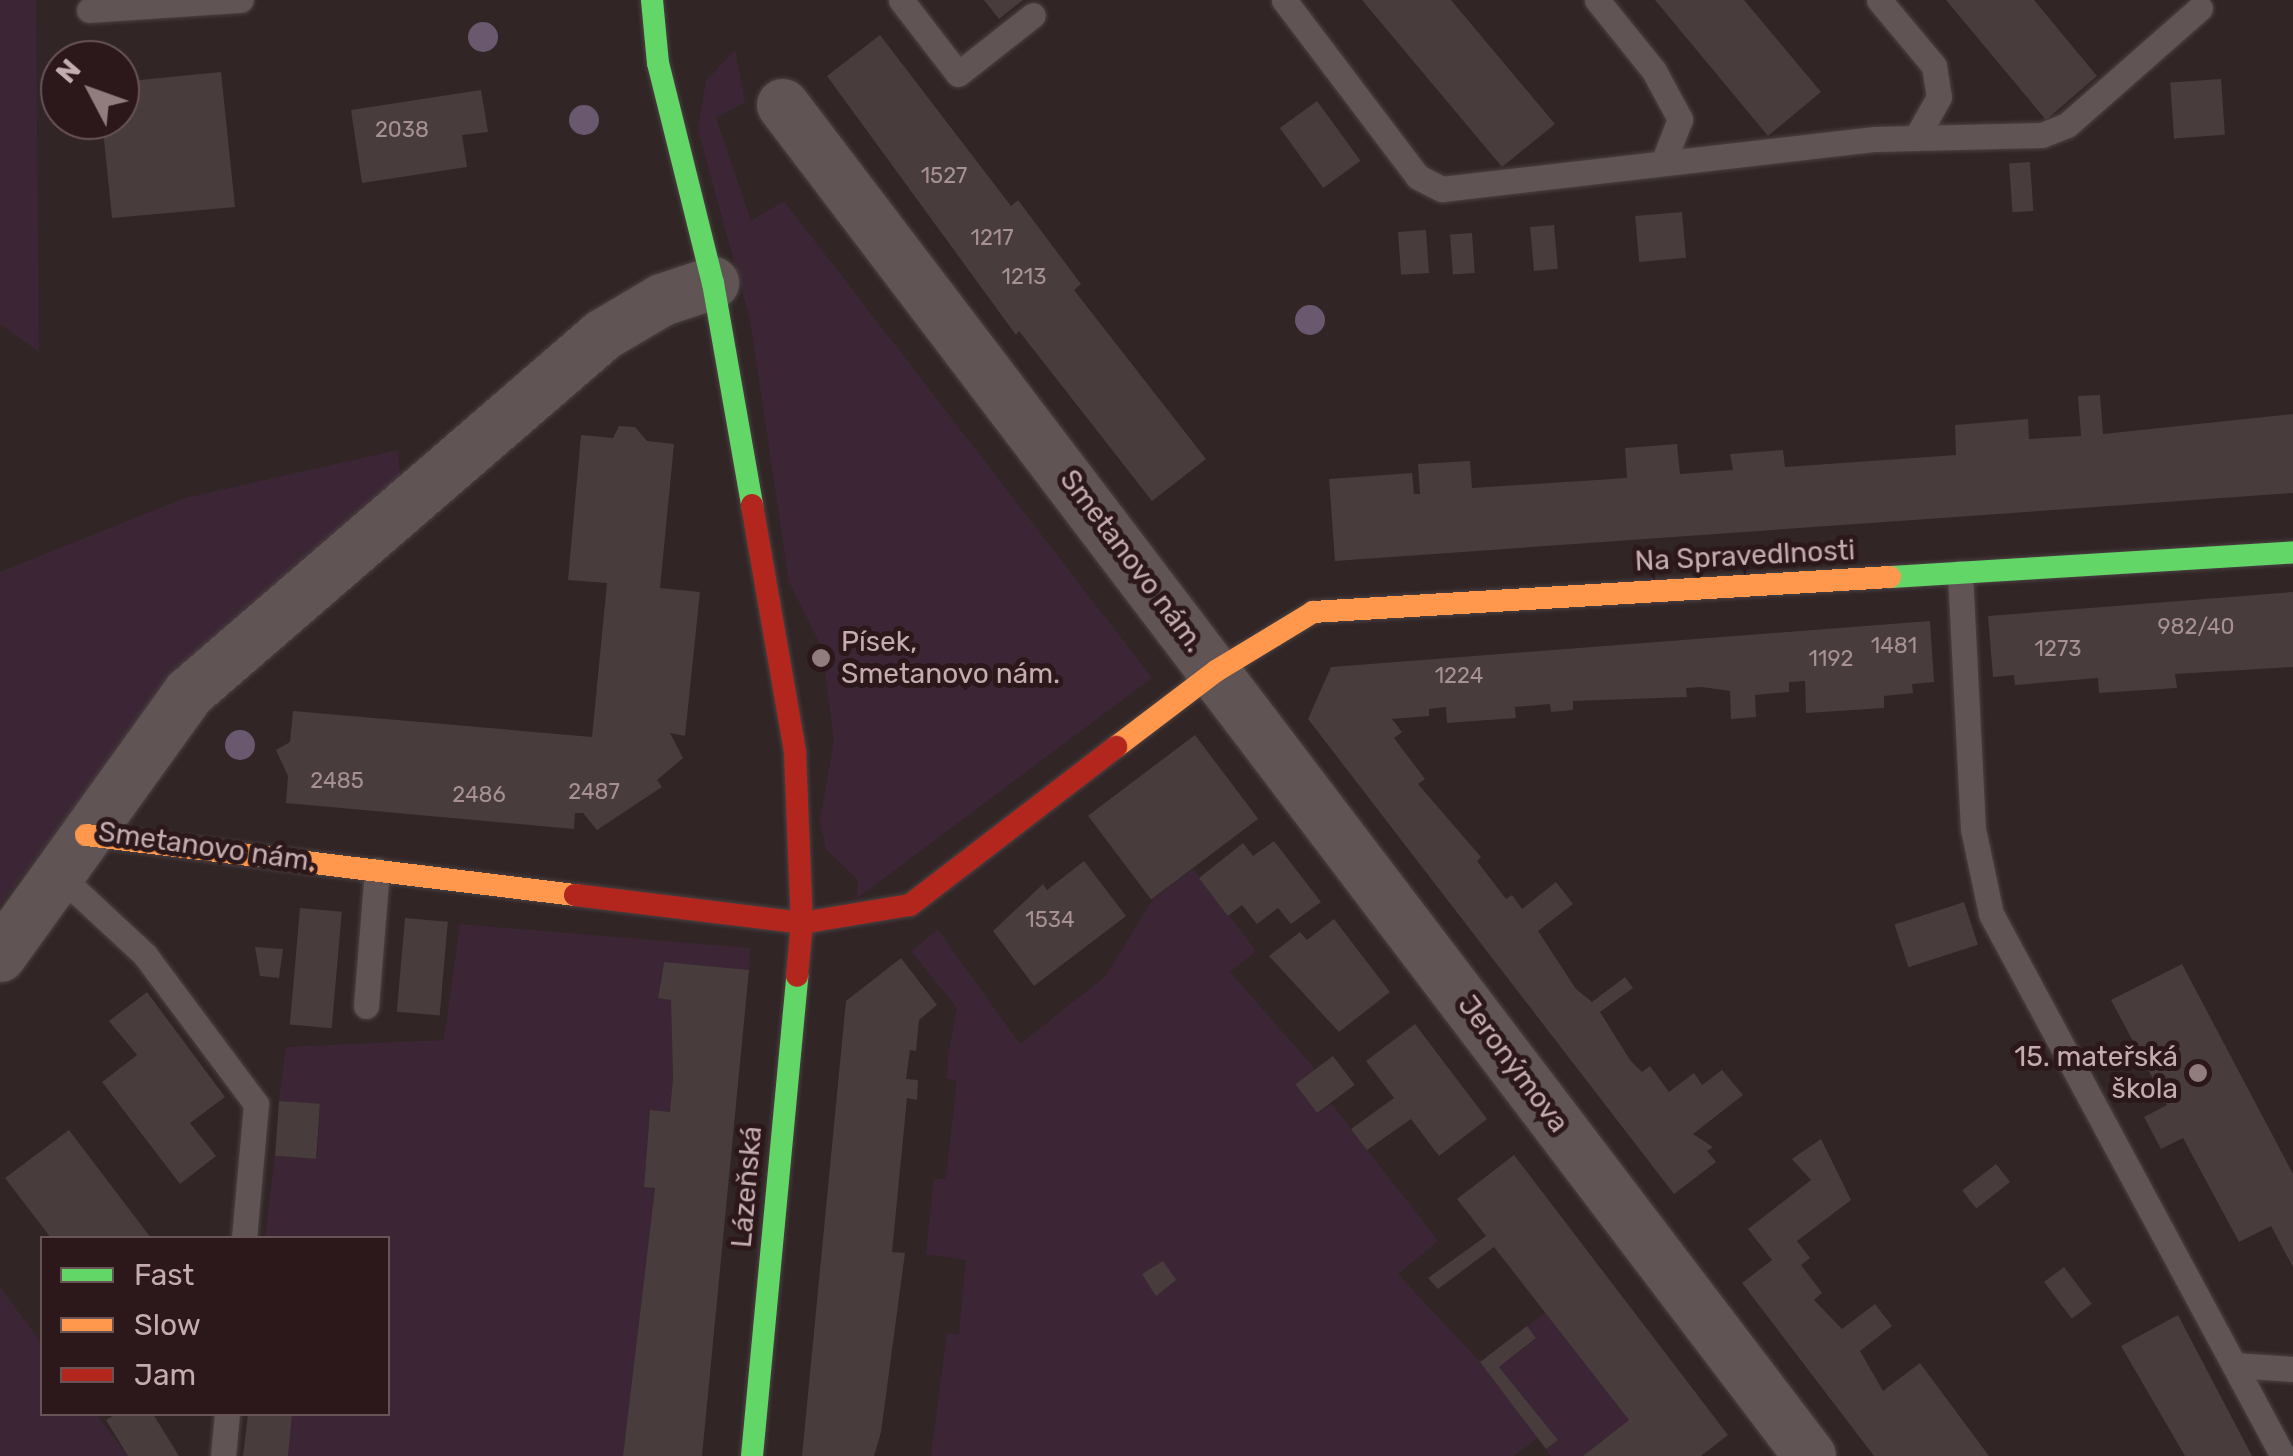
<!DOCTYPE html>
<meta charset="utf-8">
<style>
body{margin:0}
#map{position:relative;width:2293px;height:1456px;overflow:hidden;background:#312526;font-family:Rubik,sans-serif}
div>[style]{position:absolute}
[style*='--x']{left:calc(var(--x)*1px);top:calc(var(--y)*1px);width:calc(var(--w)*1px);rotate:calc(var(--a)*1deg)}
.green>*{inset:0;background:#3c2635}
.building>*{inset:0;background:#483c3c;transform-origin:0 0}
.roads{filter:drop-shadow(0 0 2px #4b4142) drop-shadow(0 0 2px #4b4142)}
.lane>*{height:25px;margin:-12.5px;padding:0 12.5px;transform-origin:12.5px;border-radius:12.5px;background:#605455}
.street>*{height:52px;margin:-26px;padding:0 26px;transform-origin:26px;border-radius:26px;background:#605455}
.fast>*{height:22px;margin:-11px;padding:0 11px;transform-origin:11px;border-radius:11px;background:#63d668}
.slow>*{height:22px;margin:-11px;padding:0 11px;transform-origin:11px;border-radius:11px;background:#ff974d}
.jam>*{height:22px;margin:-11px;padding:0 11px;transform-origin:11px;border-radius:11px;background:#b3261e}
.trees>*{width:30px;height:30px;margin:-15px;border-radius:50%;background:#6a586f}
.dots>*{width:28px;height:28px;translate:-50% -50%;box-sizing:border-box;border:5px solid #2c181a;border-radius:50%}
span{translate:-50% -50%;white-space:nowrap;text-align:center;line-height:1.15;-webkit-text-stroke:10px #2c181a;paint-order:stroke}
.number-label{font-size:22px;color:#a69092}
.number-label span{-webkit-text-stroke-width:0}
.street-label{font-size:28px;color:#c5acae}
.poi-label{font-size:28px;color:#c5acae}
.left{translate:0 -50%;text-align:left}
.right{translate:-100% -50%;text-align:right}
.legend{position:absolute;left:40px;top:1236px;width:350px;height:180px;box-sizing:border-box;background:#2c181a;border:2px solid #695355;margin:0;padding:12px 18px;list-style:none;font-size:30px;color:#c5acae}
.legend li{display:flex;align-items:center;gap:20px;height:50px}
.legend b{width:50px;border:2px solid #695355}
.north{position:absolute;left:40px;top:40px;width:100px;height:100px;box-sizing:border-box;background:#2c181a;border:2px solid #695355;border-radius:50%;rotate:311deg;font-size:28px;font-weight:700;line-height:40px;text-align:center;color:#c5acae}
.north::after{content:'';display:block;margin:auto;width:35px;height:45px;background:#917d7e;clip-path:polygon(50% 0,100% 100%,50% 72%,0 100%)}
</style>
<div id="map">
<div class="green">
<div style="clip-path:polygon(0 0,36px 0,39px 352px,0 324px)"></div>
<div style="clip-path:polygon(735px 50px,745px 102px,716px 118px,751px 221px,784px 201px,1152px 678px,856px 899px,858px 880px,826px 849px,820px 821px,834px 741px,822px 648px,789px 582px,750px 319px,698px 130px,706px 81px)"></div>
<div style="clip-path:polygon(398px 450px,401px 488px,154px 703px,0 905px,0 572px,185px 498px)"></div>
<div style="clip-path:polygon(1193px 869px,1256px 951px,1230px 972px,1315px 1069px,1296px 1085px,1318px 1113px,1332px 1104px,1438px 1241px,1398px 1274px,1480px 1362px,1538px 1438px,1514px 1456px,931px 1456px,947px 1333px,959px 1334px,966px 1260px,926px 1254px,934px 1179px,946px 1179px,957px 1080px,947px 1079px,948px 1055px,957px 1008px,911px 951px,938px 930px,1020px 1044px,1106px 976px,1153px 899px)"></div>
<div style="clip-path:polygon(460px 924px,750px 948px,749px 970px,664px 962px,661px 974px,658px 998px,671px 1000px,673px 1077px,670px 1112px,650px 1110px,644px 1186px,655px 1188px,623px 1456px,288px 1456px,292px 1414px,388px 1414px,388px 1238px,265px 1238px,275px 1156px,317px 1158px,320px 1104px,279px 1101px,286px 1047px,444px 1040px)"></div>
<div style="clip-path:polygon(0 1287px,42px 1344px,42px 1414px,96px 1414px,128px 1456px,0 1456px)"></div>
<div style="clip-path:polygon(1547px 1312px,1629px 1420px,1583px 1456px,1551px 1456px,1546px 1449px,1557px 1439px,1499px 1367px,1536px 1339px,1527px 1326px)"></div>
</div>
<div class="building">
<div style="clip-path:polygon(984px 0,1023px 0,999px 19px)"></div>
<div style="clip-path:polygon(1362px 0,1451px 0,1555px 124px,1502px 167px)"></div>
<div style="clip-path:polygon(1655px 0,1744px 0,1821px 92px,1768px 136px)"></div>
<div style="clip-path:polygon(1946px 0,2034px 0,2097px 76px,2046px 120px)"></div>
<div style="clip-path:polygon(880px 35px,1011px 206px,1018px 200px,1081px 284px,1074px 290px,1206px 459px,1152px 501px,1019px 331px,1016px 335px,827px 76px)"></div>
<div style="clip-path:polygon(221px 72px,235px 207px,112px 218px,102px 120px,120px 120px,120px 82px)"></div>
<div style="left:2221px;top:79px;width:56px;height:51px;rotate:86deg"></div>
<div style="clip-path:polygon(481px 90px,488px 132px,462px 135px,467px 167px,362px 183px,351px 110px)"></div>
<div style="left:1317px;top:101px;width:74px;height:46px;rotate:54deg"></div>
<div style="left:2030px;top:162px;width:49px;height:21px;rotate:86deg"></div>
<div style="left:1682px;top:212px;width:46px;height:47px;rotate:85deg"></div>
<div style="left:1554px;top:225px;width:44px;height:24px;rotate:85deg"></div>
<div style="left:1426px;top:230px;width:43px;height:28px;rotate:86deg"></div>
<div style="left:1472px;top:233px;width:40px;height:22px;rotate:86deg"></div>
<div style="clip-path:polygon(2100px 395px,2103px 434px,2293px 414px,2293px 493px,1335px 561px,1329px 479px,1412px 473px,1414px 494px,1420px 494px,1418px 464px,1470px 461px,1472px 488px,1627px 478px,1625px 448px,1677px 444px,1680px 474px,1733px 470px,1730px 454px,1783px 450px,1785px 467px,1956px 455px,1955px 425px,2028px 419px,2029px 439px,2081px 436px,2078px 396px)"></div>
<div style="clip-path:polygon(619px 426px,635px 427px,647px 441px,674px 444px,660px 588px,700px 592px,685px 736px,670px 733px,683px 758px,657px 780px,662px 787px,597px 830px,583px 813px,575px 813px,574px 829px,286px 803px,288px 776px,276px 750px,290px 742px,293px 711px,592px 737px,607px 583px,568px 580px,581px 435px,613px 438px)"></div>
<div style="clip-path:polygon(2293px 592px,2293px 667px,2175px 674px,2177px 688px,2099px 693px,2098px 678px,2015px 685px,2014px 675px,1993px 677px,1988px 616px)"></div>
<div style="clip-path:polygon(1930px 621px,1934px 682px,1912px 684px,1913px 693px,1884px 696px,1884px 708px,1806px 713px,1805px 681px,1789px 682px,1789px 692px,1755px 695px,1756px 717px,1744px 718px,1731px 719px,1730px 691px,1702px 687px,1686px 688px,1687px 697px,1573px 701px,1573px 710px,1551px 712px,1550px 704px,1515px 707px,1516px 718px,1447px 723px,1446px 707px,1429px 709px,1429px 716px,1392px 719px,1402px 732px,1394px 738px,1425px 779px,1418px 784px,1481px 857px,1477px 861px,1506px 899px,1512px 895px,1522px 909px,1556px 882px,1573px 904px,1538px 931px,1576px 989px,1592px 1002px,1625px 977px,1633px 988px,1600px 1012px,1630px 1060px,1642px 1072px,1650px 1066px,1669px 1092px,1694px 1073px,1702px 1085px,1722px 1070px,1743px 1095px,1693px 1134px,1713px 1147px,1707px 1151px,1716px 1162px,1674px 1194px,1308px 719px,1331px 667px)"></div>
<div style="left:1195px;top:735px;width:105px;height:134px;rotate:53deg"></div>
<div style="clip-path:polygon(1274px 841px,1321px 902px,1291px 924px,1278px 908px,1257px 924px,1242px 905px,1228px 916px,1199px 878px,1243px 843px,1253px 856px)"></div>
<div style="clip-path:polygon(1084px 861px,1126px 916px,1034px 986px,993px 931px,1043px 884px,1047px 890px)"></div>
<div style="left:1964px;top:902px;width:45px;height:73px;rotate:72deg"></div>
<div style="left:300px;top:908px;width:42px;height:117px;rotate:5deg"></div>
<div style="left:405px;top:918px;width:43px;height:94px;rotate:5deg"></div>
<div style="clip-path:polygon(1334px 919px,1390px 992px,1339px 1032px,1269px 956px,1300px 932px,1307px 940px)"></div>
<div style="clip-path:polygon(255px 947px,283px 949px,279px 978px,260px 976px)"></div>
<div style="clip-path:polygon(901px 958px,937px 1005px,919px 1020px,916px 1051px,910px 1050px,906px 1079px,918px 1080px,917px 1100px,907px 1098px,892px 1252px,905px 1253px,881px 1432px,874px 1456px,802px 1456px,846px 1001px)"></div>
<div style="clip-path:polygon(664px 962px,749px 970px,702px 1456px,623px 1456px,655px 1188px,644px 1187px,650px 1110px,670px 1112px,673px 1077px,671px 1000px,658px 998px)"></div>
<div style="clip-path:polygon(2182px 964px,2293px 1174px,2293px 1267px,2271px 1226px,2239px 1242px,2183px 1138px,2161px 1149px,2144px 1117px,2167px 1105px,2111px 1000px)"></div>
<div style="clip-path:polygon(147px 992px,225px 1097px,190px 1123px,216px 1156px,180px 1184px,102px 1082px,137px 1055px,109px 1021px)"></div>
<div style="clip-path:polygon(1415px 1024px,1487px 1119px,1439px 1156px,1411px 1119px,1367px 1150px,1351px 1129px,1394px 1098px,1366px 1061px)"></div>
<div style="left:1333px;top:1056px;width:36px;height:47px;rotate:53deg"></div>
<div style="left:279px;top:1101px;width:41px;height:55px;rotate:4deg"></div>
<div style="clip-path:polygon(69px 1130px,151px 1238px,51px 1238px,5px 1178px)"></div>
<div style="clip-path:polygon(1821px 1139px,1851px 1200px,1797px 1241px,1810px 1258px,1801px 1265px,1822px 1293px,1814px 1300px,1842px 1329px,1875px 1304px,1892px 1326px,1860px 1351px,1883px 1391px,1920px 1363px,1989px 1456px,1874px 1456px,1742px 1283px,1772px 1260px,1748px 1229px,1811px 1180px,1792px 1159px)"></div>
<div style="clip-path:polygon(1514px 1155px,1728px 1435px,1701px 1456px,1583px 1456px,1629px 1420px,1494px 1247px,1438px 1289px,1428px 1278px,1486px 1236px,1457px 1199px)"></div>
<div style="left:1996px;top:1164px;width:23px;height:43px;rotate:52deg"></div>
<div style="clip-path:polygon(1163px 1261px,1176px 1280px,1156px 1296px,1142px 1274px)"></div>
<div style="left:2064px;top:1267px;width:46px;height:25px;rotate:53deg"></div>
<div style="clip-path:polygon(2178px 1315px,2252px 1456px,2185px 1456px,2121px 1346px)"></div>
<div style="clip-path:polygon(1527px 1326px,1536px 1338px,1499px 1367px,1558px 1440px,1546px 1449px,1480px 1362px)"></div>
<div style="clip-path:polygon(116px 1414px,153px 1414px,179px 1456px,128px 1456px,106px 1420px)"></div>
<div style="clip-path:polygon(248px 1414px,292px 1414px,288px 1456px,243px 1456px)"></div>
</div>
<div class="roads">
<div class="lane">
<div style="--x:901;--y:0;--w:93;--a:52.4"></div>
<div style="--x:958;--y:74;--w:95;--a:-38.2"></div>
<div style="--x:1284;--y:0;--w:222;--a:52.9"></div>
<div style="--x:1418;--y:177;--w:27;--a:27"></div>
<div style="--x:1442;--y:189;--w:436;--a:-6.6"></div>
<div style="--x:1875;--y:139;--w:167;--a:-1.4"></div>
<div style="--x:2042;--y:135;--w:27;--a:-22"></div>
<div style="--x:2067;--y:125;--w:177;--a:-41.3"></div>
<div style="--x:1597;--y:0;--w:91;--a:51.2"></div>
<div style="--x:1654;--y:71;--w:55;--a:61.6"></div>
<div style="--x:1680;--y:119;--w:47;--a:111.1"></div>
<div style="--x:1879;--y:0;--w:86;--a:50.2"></div>
<div style="--x:1934;--y:66;--w:31;--a:81"></div>
<div style="--x:1939;--y:97;--w:47;--a:119.3"></div>
<div style="--x:89;--y:10;--w:152;--a:-3.8"></div>
<div style="--x:1960;--y:573;--w:256;--a:87.1"></div>
<div style="--x:1973;--y:829;--w:87;--a:78"></div>
<div style="--x:1991;--y:914;--w:616;--a:61.69"></div>
<div style="--x:59;--y:875;--w:117;--a:42.9"></div>
<div style="--x:145;--y:955;--w:186;--a:53.3"></div>
<div style="--x:256;--y:1104;--w:135;--a:95.1"></div>
<div style="--x:366;--y:1006;--w:136;--a:-85.4"></div>
<div style="--x:2234;--y:1365;--w:59;--a:3.9"></div>
<div style="--x:223;--y:1456;--w:42;--a:-84.6"></div>
</div>
<div class="street">
<div style="--x:783;--y:105;--w:1697;--a:52.76"></div>
<div style="--x:0;--y:956;--w:324;--a:-54.3"></div>
<div style="--x:189;--y:693;--w:547;--a:-40.85"></div>
<div style="--x:603;--y:335;--w:69;--a:-30.7"></div>
<div style="--x:662;--y:300;--w:54;--a:-18.4"></div>
</div>
<div class="fast">
<div style="--x:652;--y:0;--w:63;--a:84.6"></div>
<div style="--x:658;--y:63;--w:227;--a:76"></div>
<div style="--x:713;--y:283;--w:225;--a:80"></div>
<div style="--x:1890;--y:577;--w:404;--a:-3.5"></div>
<div style="--x:752;--y:1456;--w:482;--a:-84.6"></div>
</div>
<div class="slow">
<div style="--x:1116;--y:747;--w:126;--a:-37.2"></div>
<div style="--x:1216;--y:671;--w:114;--a:-31.3"></div>
<div style="--x:1313;--y:612;--w:578;--a:-3.47"></div>
<div style="--x:86;--y:835;--w:493;--a:7"></div>
</div>
<div class="jam">
<div style="--x:752;--y:505;--w:251;--a:80.1"></div>
<div style="--x:795;--y:752;--w:171;--a:87.7"></div>
<div style="--x:802;--y:923;--w:53;--a:95.4"></div>
<div style="--x:575;--y:895;--w:229;--a:7"></div>
<div style="--x:802;--y:923;--w:109;--a:-9.5"></div>
<div style="--x:910;--y:905;--w:260;--a:-37.5"></div>
</div>
</div>
<div class="trees">
<div style="left:483px;top:37px"></div>
<div style="left:584px;top:120px"></div>
<div style="left:1310px;top:320px"></div>
<div style="left:240px;top:745px"></div>
</div>
<div class="dots">
<div style="left:821px;top:658px;background:#917d7e"></div>
<div style="left:2198px;top:1073px;background:#917d7e"></div>
</div>
<div class="number-label">
<span style="left:402px;top:130px">2038</span>
<span style="left:944px;top:176px">1527</span>
<span style="left:992px;top:238px">1217</span>
<span style="left:1024px;top:277px">1213</span>
<span style="left:2196px;top:627px">982/40</span>
<span style="left:1894px;top:646px">1481</span>
<span style="left:2058px;top:649px">1273</span>
<span style="left:1831px;top:659px">1192</span>
<span style="left:1459px;top:676px">1224</span>
<span style="left:337px;top:781px">2485</span>
<span style="left:594px;top:792px">2487</span>
<span style="left:479px;top:795px">2486</span>
<span style="left:1050px;top:920px">1534</span>
</div>
<div class="street-label">
<span style="left:1745px;top:556px;rotate:-3deg">Na Spravedlnosti</span>
<span style="left:1132px;top:561px;rotate:53deg">Smetanovo nám.</span>
<span style="left:207px;top:847px;rotate:8deg">Smetanovo nám.</span>
<span style="left:1513px;top:1064px;rotate:53deg">Jeronýmova</span>
<span style="left:747px;top:1187px;rotate:-85deg">Lázeňská</span>
</div>
<div class="poi-label">
<span class="left" style="left:841px;top:658px">Písek,<br>Smetanovo nám.</span>
<span class="right" style="left:2178px;top:1073px">15. mateřská<br>škola</span>
</div>
<ul class="legend">
<li><b style="height:12px;background:#63d668"></b>Fast</li>
<li><b style="height:12px;background:#ff974d"></b>Slow</li>
<li><b style="height:12px;background:#b3261e"></b>Jam</li>
</ul>
<div class="north">N</div>
</div>
